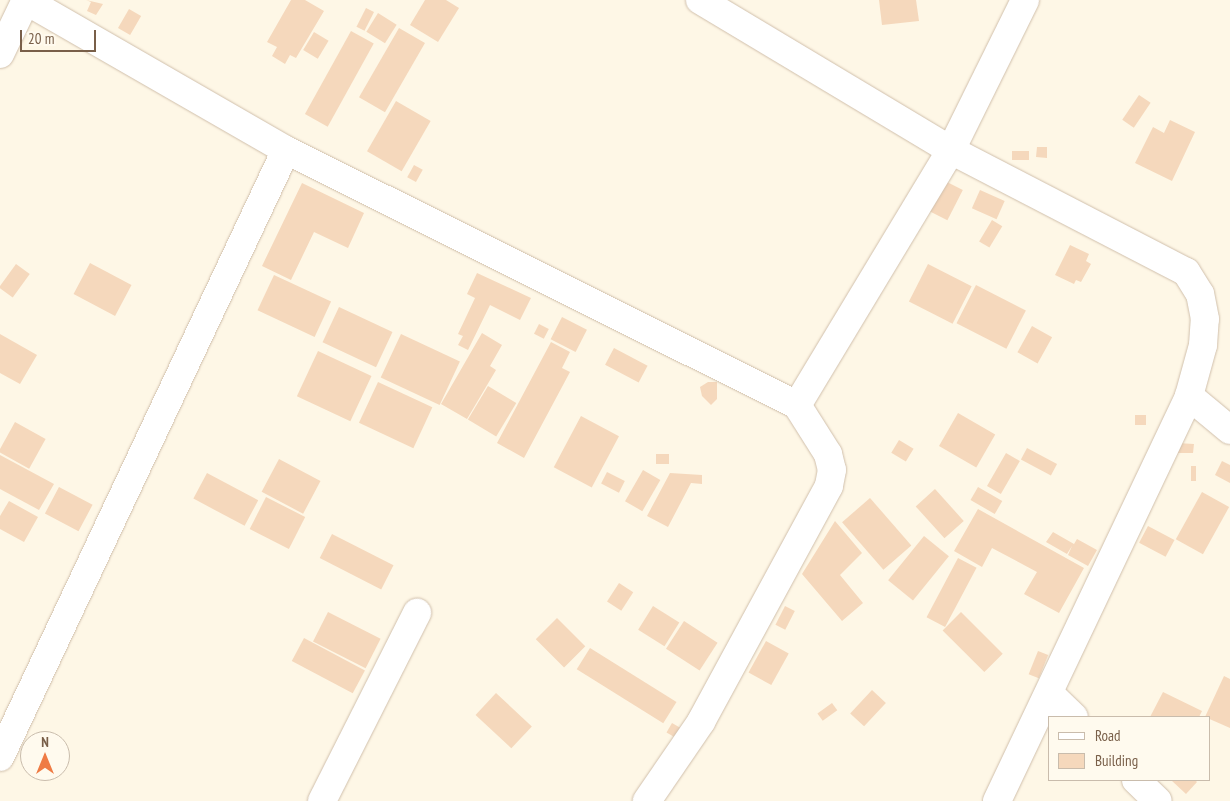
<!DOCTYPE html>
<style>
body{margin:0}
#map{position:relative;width:1230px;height:801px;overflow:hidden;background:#fef7e6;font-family:"PT Sans Narrow",sans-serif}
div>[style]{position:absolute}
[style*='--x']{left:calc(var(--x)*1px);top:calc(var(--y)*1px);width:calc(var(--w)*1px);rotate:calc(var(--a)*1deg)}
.building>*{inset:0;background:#f5d8bc;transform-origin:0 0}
.roads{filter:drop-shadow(0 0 1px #d0bfab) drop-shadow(0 0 1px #d0bfab)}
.street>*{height:28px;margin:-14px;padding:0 14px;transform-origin:14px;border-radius:14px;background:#fff}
span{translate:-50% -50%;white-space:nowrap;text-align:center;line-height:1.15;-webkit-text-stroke:4.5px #fffaee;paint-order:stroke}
.legend{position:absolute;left:1048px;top:716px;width:162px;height:65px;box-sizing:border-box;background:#fffaee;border:1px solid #c9bcac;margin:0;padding:6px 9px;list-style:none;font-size:15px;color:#795f49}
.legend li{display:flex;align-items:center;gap:10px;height:25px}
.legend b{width:25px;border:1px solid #c9bcac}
.north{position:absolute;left:20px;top:731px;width:50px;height:50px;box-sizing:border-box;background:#fffaee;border:1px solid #c9bcac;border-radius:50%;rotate:0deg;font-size:14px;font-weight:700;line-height:20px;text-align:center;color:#795f49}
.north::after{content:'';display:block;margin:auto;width:18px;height:22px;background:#ef7b44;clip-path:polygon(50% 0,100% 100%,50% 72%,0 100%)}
.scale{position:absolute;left:20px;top:30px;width:76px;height:22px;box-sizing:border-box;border:2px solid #795f49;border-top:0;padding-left:6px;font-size:15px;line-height:18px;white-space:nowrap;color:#795f49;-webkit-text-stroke:4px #fffaee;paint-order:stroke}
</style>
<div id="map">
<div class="building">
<div style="clip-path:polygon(86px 0,103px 4px,96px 15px,87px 11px,91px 2px)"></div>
<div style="clip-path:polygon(291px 0,305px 0,324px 11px,296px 58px,290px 55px,285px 64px,272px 56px,277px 47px,267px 42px)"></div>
<div style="clip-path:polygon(425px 0,446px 0,459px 8px,438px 42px,410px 25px)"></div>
<div style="clip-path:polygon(879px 0,916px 0,919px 21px,882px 25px)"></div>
<div style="left:366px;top:8px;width:9px;height:21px;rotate:27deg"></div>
<div style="left:129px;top:9px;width:14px;height:22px;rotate:30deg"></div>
<div style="left:378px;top:13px;width:22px;height:22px;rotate:32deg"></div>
<div style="left:399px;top:28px;width:30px;height:80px;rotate:30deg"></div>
<div style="left:351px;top:31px;width:26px;height:95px;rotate:29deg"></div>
<div style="left:314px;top:32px;width:17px;height:21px;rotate:31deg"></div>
<div style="left:1139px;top:95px;width:14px;height:30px;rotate:34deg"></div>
<div style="left:396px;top:101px;width:40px;height:58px;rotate:30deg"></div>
<div style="clip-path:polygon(1170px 120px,1195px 132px,1172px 181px,1135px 163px,1153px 127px,1164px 133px)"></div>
<div style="clip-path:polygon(1037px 147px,1047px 147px,1047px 158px,1036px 157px)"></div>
<div style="left:1012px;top:151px;width:17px;height:9px"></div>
<div style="left:414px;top:165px;width:10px;height:14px;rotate:29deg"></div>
<div style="left:945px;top:181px;width:20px;height:34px;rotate:27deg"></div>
<div style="clip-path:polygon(302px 183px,364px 213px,348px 248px,314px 232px,291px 280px,262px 266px)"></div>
<div style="left:980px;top:190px;width:27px;height:20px;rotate:24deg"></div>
<div style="left:992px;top:220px;width:12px;height:25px;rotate:31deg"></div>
<div style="clip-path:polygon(1070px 245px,1089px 254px,1086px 261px,1091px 264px,1081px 282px,1076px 280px,1074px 284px,1055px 275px)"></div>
<div style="left:90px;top:263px;width:47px;height:35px;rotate:28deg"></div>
<div style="left:16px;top:264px;width:17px;height:29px;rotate:36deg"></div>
<div style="left:928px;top:264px;width:49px;height:42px;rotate:27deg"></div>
<div style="clip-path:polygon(477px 273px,531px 298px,520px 320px,490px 305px,468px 350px,458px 345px,463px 336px,458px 334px,475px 298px,467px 294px)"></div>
<div style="left:274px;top:275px;width:63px;height:39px;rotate:25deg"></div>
<div style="left:976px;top:285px;width:56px;height:43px;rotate:27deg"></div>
<div style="left:339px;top:307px;width:59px;height:39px;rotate:25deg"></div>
<div style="left:562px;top:317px;width:28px;height:25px;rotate:27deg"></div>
<div style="left:539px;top:324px;width:11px;height:11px;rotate:27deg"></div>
<div style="left:1032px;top:326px;width:23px;height:30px;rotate:29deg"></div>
<div style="clip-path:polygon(482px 333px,502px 345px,490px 366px,496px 370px,467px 419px,441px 404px)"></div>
<div style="clip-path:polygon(0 334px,37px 355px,20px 384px,0 373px)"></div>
<div style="left:401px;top:334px;width:65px;height:48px;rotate:25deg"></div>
<div style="clip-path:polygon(551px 342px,570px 352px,562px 368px,570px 372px,524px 458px,497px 443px)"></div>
<div style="left:614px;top:348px;width:38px;height:19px;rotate:28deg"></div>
<div style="left:318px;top:351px;width:59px;height:50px;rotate:25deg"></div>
<div style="left:378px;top:382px;width:60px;height:45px;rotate:25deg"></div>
<div style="clip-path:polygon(708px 382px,717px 382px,717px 399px,711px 405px,702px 396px,700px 387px)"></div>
<div style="left:488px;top:386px;width:33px;height:39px;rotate:31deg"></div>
<div style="left:958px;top:413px;width:43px;height:38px;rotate:30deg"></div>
<div style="left:1135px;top:415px;width:11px;height:10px"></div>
<div style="left:581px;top:416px;width:43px;height:58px;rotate:28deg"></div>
<div style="left:15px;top:422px;width:35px;height:34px;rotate:29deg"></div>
<div style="left:899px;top:440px;width:17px;height:15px;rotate:31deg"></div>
<div style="clip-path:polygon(1177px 443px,1194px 444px,1193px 453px,1177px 453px)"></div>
<div style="left:1027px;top:448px;width:34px;height:13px;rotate:28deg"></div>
<div style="left:1006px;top:453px;width:16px;height:38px;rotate:30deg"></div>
<div style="left:669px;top:454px;width:10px;height:13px;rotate:90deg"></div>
<div style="clip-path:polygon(0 455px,54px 484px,39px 510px,0 489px)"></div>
<div style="left:279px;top:459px;width:47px;height:37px;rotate:28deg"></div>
<div style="clip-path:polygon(1222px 461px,1230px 465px,1230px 483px,1215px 475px)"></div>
<div style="left:1191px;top:466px;width:5px;height:15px"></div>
<div style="left:643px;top:470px;width:20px;height:36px;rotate:30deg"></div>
<div style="left:607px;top:472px;width:20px;height:13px;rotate:27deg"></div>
<div style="left:207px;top:473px;width:58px;height:29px;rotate:28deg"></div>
<div style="clip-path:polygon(670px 473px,702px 475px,702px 484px,691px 483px,668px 527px,647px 516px)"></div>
<div style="left:59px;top:487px;width:38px;height:30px;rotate:28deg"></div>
<div style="left:978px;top:487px;width:28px;height:15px;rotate:30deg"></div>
<div style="left:935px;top:489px;width:43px;height:26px;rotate:48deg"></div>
<div style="left:1202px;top:492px;width:31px;height:54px;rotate:29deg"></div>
<div style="left:266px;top:497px;width:44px;height:36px;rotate:27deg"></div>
<div style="left:870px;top:498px;width:63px;height:37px;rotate:49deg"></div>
<div style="clip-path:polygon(9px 501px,38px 517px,24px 542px,0 529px,0 516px)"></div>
<div style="clip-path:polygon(978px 509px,1084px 568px,1059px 613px,1024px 594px,1037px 572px,992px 548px,982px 567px,954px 551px)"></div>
<div style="clip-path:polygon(835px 521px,862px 553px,840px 575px,863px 603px,842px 621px,802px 574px)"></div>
<div style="left:1148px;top:526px;width:30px;height:19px;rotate:28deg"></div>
<div style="clip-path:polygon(1053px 532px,1074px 544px,1077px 539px,1097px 550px,1088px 566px,1068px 555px,1072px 546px,1067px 554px,1046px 542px)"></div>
<div style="left:332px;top:534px;width:69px;height:27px;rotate:27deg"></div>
<div style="left:924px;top:536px;width:32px;height:57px;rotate:39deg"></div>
<div style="left:958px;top:558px;width:21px;height:67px;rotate:28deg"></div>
<div style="left:619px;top:583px;width:17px;height:22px;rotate:33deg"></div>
<div style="left:653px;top:606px;width:31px;height:28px;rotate:32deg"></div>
<div style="left:785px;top:606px;width:11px;height:21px;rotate:27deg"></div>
<div style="left:328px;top:612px;width:59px;height:33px;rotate:27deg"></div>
<div style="left:961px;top:612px;width:59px;height:26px;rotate:45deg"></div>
<div style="left:557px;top:618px;width:40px;height:30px;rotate:45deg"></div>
<div style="left:684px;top:621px;width:40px;height:33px;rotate:33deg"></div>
<div style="left:304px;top:638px;width:69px;height:26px;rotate:28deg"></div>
<div style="left:766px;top:641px;width:26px;height:36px;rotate:29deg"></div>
<div style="left:590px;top:648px;width:102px;height:25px;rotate:32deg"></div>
<div style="left:1038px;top:651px;width:11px;height:25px;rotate:22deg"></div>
<div style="clip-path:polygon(1224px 676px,1230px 679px,1230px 728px,1205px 717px)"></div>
<div style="left:872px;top:690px;width:19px;height:32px;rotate:43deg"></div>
<div style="clip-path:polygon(1163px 692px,1202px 711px,1199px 717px,1150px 717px)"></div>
<div style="left:496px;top:693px;width:49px;height:30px;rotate:43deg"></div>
<div style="left:832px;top:703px;width:9px;height:18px;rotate:54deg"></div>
<div style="left:672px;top:723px;width:16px;height:11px;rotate:30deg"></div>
<div style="clip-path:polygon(1171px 780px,1195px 780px,1197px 782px,1186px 794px)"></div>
</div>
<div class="roads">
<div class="street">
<div style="--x:25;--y:0;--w:301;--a:29.9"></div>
<div style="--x:286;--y:150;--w:571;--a:26.52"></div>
<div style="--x:797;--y:405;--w:58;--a:57.7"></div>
<div style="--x:828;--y:454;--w:16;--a:76"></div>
<div style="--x:832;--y:470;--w:16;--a:101"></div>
<div style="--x:829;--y:486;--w:268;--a:118.5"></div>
<div style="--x:701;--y:722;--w:96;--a:124.4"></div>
<div style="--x:700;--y:0;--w:292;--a:30.9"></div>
<div style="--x:951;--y:150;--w:298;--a:121.1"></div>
<div style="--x:0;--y:54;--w:60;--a:-64.3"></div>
<div style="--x:1189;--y:396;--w:53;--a:39.7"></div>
<div style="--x:1050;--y:694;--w:33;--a:44"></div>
<div style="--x:0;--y:757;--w:671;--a:-64.77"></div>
<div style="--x:1136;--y:780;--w:30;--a:44"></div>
<div style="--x:322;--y:801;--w:211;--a:-63.2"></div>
<div style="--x:997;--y:801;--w:448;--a:-64.6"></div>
<div style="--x:1189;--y:396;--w:53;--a:-74.6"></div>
<div style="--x:1203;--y:345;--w:26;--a:-86"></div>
<div style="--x:1205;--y:319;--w:25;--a:-101"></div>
<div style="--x:1200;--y:294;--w:26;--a:-122"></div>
<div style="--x:1186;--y:272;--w:265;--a:-152.6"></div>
<div style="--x:951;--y:150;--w:167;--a:-63.7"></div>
</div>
</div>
<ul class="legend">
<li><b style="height:6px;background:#fff"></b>Road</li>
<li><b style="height:14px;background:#f5d8bc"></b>Building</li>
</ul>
<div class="north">N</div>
<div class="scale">20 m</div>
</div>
